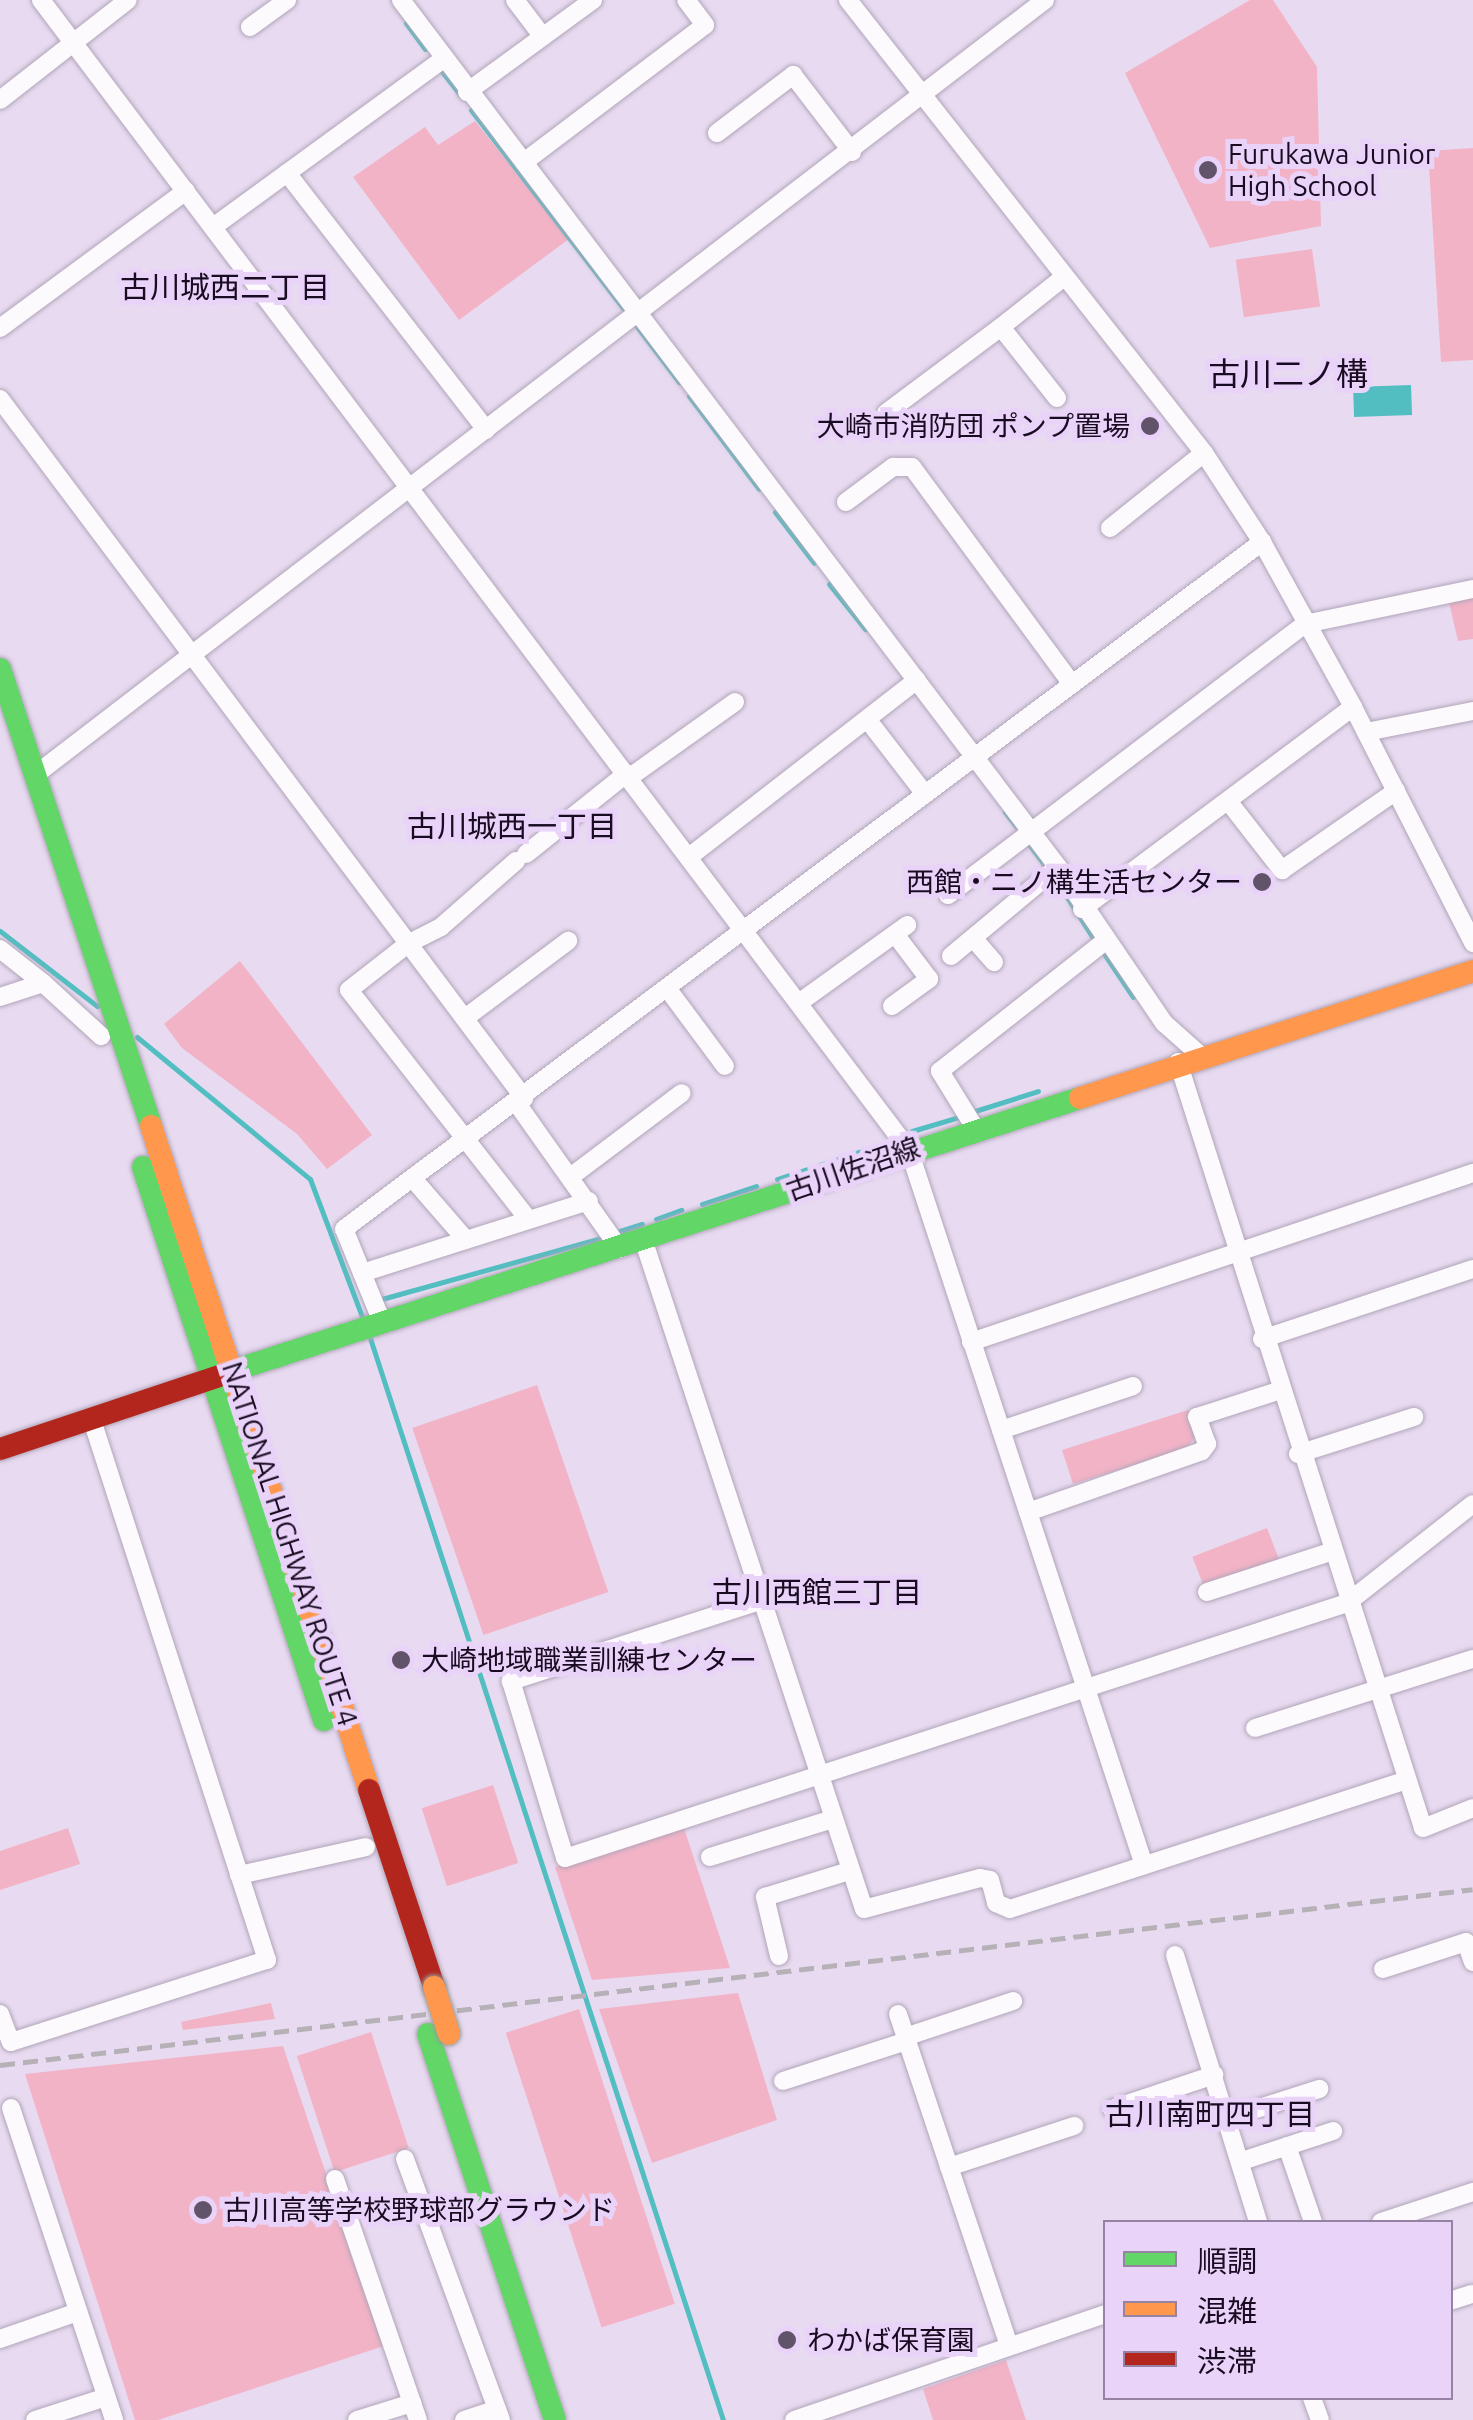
<!DOCTYPE html>
<meta charset="utf-8">
<style>
body{margin:0}
#map{position:relative;width:1473px;height:2420px;overflow:hidden;background:#e8dbf1;font-family:Ubuntu,"Noto Sans JP",sans-serif}
div>[style]{position:absolute}
[style*='--x']{left:calc(var(--x)*1px);top:calc(var(--y)*1px);width:calc(var(--w)*1px);rotate:calc(var(--a)*1deg)}
.green>*{inset:0;background:#f2b3c6;transform-origin:0 0}
.water>*{inset:0;background:#53bec1;transform-origin:0 0}
.stream>*{height:5px;margin:-2.5px;padding:0 2.5px;transform-origin:2.5px;border-radius:2.5px;background:#53bec1}
.roads{filter:drop-shadow(0 0 2px #b1a5b9) drop-shadow(0 0 2px #b1a5b9)}
.street>*{height:18px;margin:-9px;padding:0 9px;transform-origin:9px;border-radius:9px;background:#fcfafd}
.fast>*{height:22px;margin:-11px;padding:0 11px;transform-origin:11px;border-radius:11px;background:#63d668}
.slow>*{height:22px;margin:-11px;padding:0 11px;transform-origin:11px;border-radius:11px;background:#ff974d}
.jam>*{height:22px;margin:-11px;padding:0 11px;transform-origin:11px;border-radius:11px;background:#b3261e}
.rail>*{height:5px;margin-top:-2.5px;transform-origin:0;background:repeating-linear-gradient(90deg,#b5b1b7 0 15px,transparent 0 23px)}
.bridges{filter:drop-shadow(0 0 2px #999a95) drop-shadow(0 0 2px #999a95)}
.slow-bridge>*{height:22px;margin:-11px;padding:0 11px;transform-origin:11px;border-radius:11px;background:#ff974d}
.dots>*{width:28px;height:28px;translate:-50% -50%;box-sizing:border-box;border:5px solid #ead3f9;border-radius:50%}
span{translate:-50% -50%;white-space:nowrap;text-align:center;line-height:1.15;-webkit-text-stroke:10px #ead3f9;paint-order:stroke}
.poi-label{font-size:28px;color:#190c22}
.left{translate:0 -50%;text-align:left}
.right{translate:-100% -50%;text-align:right}
.street-label{font-size:28px;color:#190c22}
.neighbourhood-label{font-size:30px;color:#190c22}
.quarter-label{font-size:32px;color:#190c22}
.legend{position:absolute;left:1103px;top:2220px;width:350px;height:180px;box-sizing:border-box;background:#ead3f9;border:2px solid #9683a3;margin:0;padding:12px 18px;list-style:none;font-size:30px;color:#190c22}
.legend li{display:flex;align-items:center;gap:20px;height:50px}
.legend b{width:50px;border:2px solid #9683a3}
</style>
<div id="map">
<div class="green">
<div style="clip-path:polygon(1250px 0,1273px 0,1317px 67px,1321px 226px,1210px 248px,1125px 73px)"></div>
<div style="clip-path:polygon(475px 121px,569px 239px,459px 320px,353px 177px,425px 127px,438px 145px)"></div>
<div style="clip-path:polygon(1473px 148px,1473px 360px,1441px 362px,1428px 151px)"></div>
<div style="left:1312px;top:249px;width:58px;height:77px;rotate:82deg"></div>
<div style="clip-path:polygon(1473px 593px,1473px 639px,1458px 641px,1448px 598px)"></div>
<div style="clip-path:polygon(240px 961px,372px 1135px,327px 1169px,297px 1134px,182px 1048px,164px 1024px)"></div>
<div style="left:537px;top:1385px;width:219px;height:132px;rotate:71deg"></div>
<div style="clip-path:polygon(1188px 1410px,1197px 1435px,1187px 1448px,1073px 1484px,1062px 1450px)"></div>
<div style="left:1267px;top:1528px;width:33px;height:80px;rotate:69deg"></div>
<div style="left:493px;top:1785px;width:82px;height:75px;rotate:72deg"></div>
<div style="clip-path:polygon(683px 1825px,730px 1968px,592px 1980px,555px 1867px)"></div>
<div style="clip-path:polygon(68px 1828px,80px 1864px,0 1890px,0 1851px)"></div>
<div style="clip-path:polygon(738px 1993px,777px 2120px,652px 2163px,599px 2009px)"></div>
<div style="clip-path:polygon(271px 2003px,275px 2019px,183px 2030px,181px 2022px)"></div>
<div style="left:579px;top:2009px;width:310px;height:77px;rotate:72deg"></div>
<div style="left:371px;top:2032px;width:122px;height:78px;rotate:72deg"></div>
<div style="clip-path:polygon(283px 2046px,384px 2346px,158px 2420px,135px 2420px,25px 2074px)"></div>
<div style="clip-path:polygon(1006px 2360px,1026px 2420px,933px 2420px,923px 2389px)"></div>
</div>
<div class="water">
<div style="left:1411px;top:385px;width:30px;height:58px;rotate:88deg"></div>
</div>
<div class="stream">
<div style="--x:406;--y:23;--w:32;--a:54"></div>
<div style="--x:440;--y:69;--w:33;--a:52"></div>
<div style="--x:471;--y:110;--w:250;--a:52.5"></div>
<div style="--x:635;--y:324;--w:73;--a:52.8"></div>
<div style="--x:689;--y:396;--w:116;--a:53"></div>
<div style="--x:775;--y:512;--w:64;--a:52.6"></div>
<div style="--x:829;--y:584;--w:58;--a:51.3"></div>
<div style="--x:1005;--y:812;--w:18;--a:52"></div>
<div style="--x:1028;--y:843;--w:25;--a:53"></div>
<div style="--x:1056;--y:880;--w:72;--a:57.4"></div>
<div style="--x:0;--y:931;--w:123;--a:37.7"></div>
<div style="--x:1103;--y:952;--w:54;--a:56.3"></div>
<div style="--x:137;--y:1037;--w:224;--a:39.4"></div>
<div style="--x:310;--y:1179;--w:150;--a:69.3"></div>
<div style="--x:975;--y:1111;--w:66;--a:-17.6"></div>
<div style="--x:912;--y:1131;--w:52;--a:-16.7"></div>
<div style="--x:777;--y:1179;--w:118;--a:-18.3"></div>
<div style="--x:702;--y:1204;--w:57;--a:-18.4"></div>
<div style="--x:656;--y:1219;--w:27;--a:-20"></div>
<div style="--x:620;--y:1231;--w:23;--a:-18"></div>
<div style="--x:378;--y:1300;--w:231;--a:-15.5"></div>
<div style="--x:370;--y:1338;--w:1138;--a:71.93"></div>
</div>
<div class="roads">
<div class="street">
<div style="--x:41;--y:0;--w:1441;--a:52.96"></div>
<div style="--x:909;--y:1150;--w:753;--a:71.81"></div>
<div style="--x:401;--y:0;--w:1088;--a:52.85"></div>
<div style="--x:1058;--y:867;--w:189;--a:55.8"></div>
<div style="--x:1164;--y:1023;--w:48;--a:41.6"></div>
<div style="--x:515;--y:0;--w:46;--a:52.9"></div>
<div style="--x:848;--y:0;--w:576;--a:51.84"></div>
<div style="--x:1204;--y:453;--w:106;--a:56.9"></div>
<div style="--x:1262;--y:542;--w:188;--a:61.1"></div>
<div style="--x:1353;--y:707;--w:265;--a:63"></div>
<div style="--x:250;--y:27;--w:46;--a:-36.1"></div>
<div style="--x:467;--y:92;--w:156;--a:-36.1"></div>
<div style="--x:0;--y:100;--w:162;--a:-38"></div>
<div style="--x:717;--y:133;--w:96;--a:-37.3"></div>
<div style="--x:793;--y:75;--w:97;--a:52.5"></div>
<div style="--x:524;--y:162;--w:227;--a:-37.1"></div>
<div style="--x:705;--y:25;--w:31;--a:-127"></div>
<div style="--x:287;--y:173;--w:325;--a:52.2"></div>
<div style="--x:213;--y:227;--w:283;--a:-36.1"></div>
<div style="--x:0;--y:328;--w:231;--a:-36.4"></div>
<div style="--x:1057;--y:398;--w:90;--a:-128.3"></div>
<div style="--x:1001;--y:327;--w:80;--a:-38.4"></div>
<div style="--x:0;--y:399;--w:874;--a:53.14"></div>
<div style="--x:886;--y:413;--w:144;--a:-36.8"></div>
<div style="--x:846;--y:502;--w:59;--a:-36.7"></div>
<div style="--x:893;--y:467;--w:19;--a:0"></div>
<div style="--x:912;--y:467;--w:270;--a:53.6"></div>
<div style="--x:1110;--y:528;--w:120;--a:-38.6"></div>
<div style="--x:867;--y:719;--w:95;--a:52.3"></div>
<div style="--x:1366;--y:732;--w:109;--a:-11.1"></div>
<div style="--x:35;--y:775;--w:1273;--a:-37.5"></div>
<div style="--x:630;--y:777;--w:129;--a:-35.5"></div>
<div style="--x:1228;--y:801;--w:88;--a:52"></div>
<div style="--x:1282;--y:870;--w:139;--a:-34.7"></div>
<div style="--x:526;--y:854;--w:129;--a:-38.7"></div>
<div style="--x:690;--y:856;--w:287;--a:-37.8"></div>
<div style="--x:516;--y:861;--w:100;--a:138.7"></div>
<div style="--x:441;--y:927;--w:36;--a:153"></div>
<div style="--x:409;--y:943;--w:76;--a:141.9"></div>
<div style="--x:349;--y:990;--w:291;--a:52"></div>
<div style="--x:948;--y:895;--w:448;--a:-37.2"></div>
<div style="--x:1305;--y:624;--w:172;--a:-11.8"></div>
<div style="--x:1082;--y:909;--w:338;--a:-36.7"></div>
<div style="--x:973;--y:938;--w:32;--a:49"></div>
<div style="--x:0;--y:949;--w:55;--a:38.3"></div>
<div style="--x:951;--y:956;--w:139;--a:-39.8"></div>
<div style="--x:667;--y:988;--w:97;--a:53.4"></div>
<div style="--x:0;--y:997;--w:45;--a:-18"></div>
<div style="--x:43;--y:983;--w:79;--a:42.4"></div>
<div style="--x:800;--y:1002;--w:132;--a:-35.7"></div>
<div style="--x:892;--y:1006;--w:46;--a:-36.1"></div>
<div style="--x:929;--y:979;--w:56;--a:-127.1"></div>
<div style="--x:465;--y:1018;--w:129;--a:-36.8"></div>
<div style="--x:1178;--y:1062;--w:804;--a:72.26"></div>
<div style="--x:1423;--y:1828;--w:54;--a:-21.8"></div>
<div style="--x:518;--y:1105;--w:176;--a:54.7"></div>
<div style="--x:975;--y:1128;--w:67;--a:-121.6"></div>
<div style="--x:940;--y:1071;--w:210;--a:-38.2"></div>
<div style="--x:573;--y:1175;--w:136;--a:-37"></div>
<div style="--x:414;--y:1180;--w:79;--a:49.1"></div>
<div style="--x:644;--y:1242;--w:702;--a:71.75"></div>
<div style="--x:864;--y:1909;--w:120;--a:-15"></div>
<div style="--x:980;--y:1878;--w:10;--a:11"></div>
<div style="--x:990;--y:1880;--w:24;--a:75"></div>
<div style="--x:996;--y:1903;--w:15;--a:23"></div>
<div style="--x:1010;--y:1909;--w:414;--a:-18"></div>
<div style="--x:362;--y:1273;--w:238;--a:-17.6"></div>
<div style="--x:382;--y:1322;--w:100;--a:-112.2"></div>
<div style="--x:344;--y:1229;--w:1147;--a:-36.81"></div>
<div style="--x:1262;--y:1339;--w:222;--a:-18.4"></div>
<div style="--x:971;--y:1342;--w:530;--a:-18.61"></div>
<div style="--x:1001;--y:1430;--w:139;--a:-18.4"></div>
<div style="--x:1298;--y:1454;--w:122;--a:-17.7"></div>
<div style="--x:1028;--y:1512;--w:184;--a:-19.3"></div>
<div style="--x:1202;--y:1451;--w:9;--a:-54"></div>
<div style="--x:1207;--y:1444;--w:29;--a:-110"></div>
<div style="--x:1197;--y:1417;--w:85;--a:-17.8"></div>
<div style="--x:1207;--y:1592;--w:129;--a:-18"></div>
<div style="--x:760;--y:1601;--w:262;--a:162.2"></div>
<div style="--x:511;--y:1681;--w:185;--a:73"></div>
<div style="--x:565;--y:1858;--w:823;--a:-18.06"></div>
<div style="--x:1347;--y:1603;--w:160;--a:-38.2"></div>
<div style="--x:1255;--y:1728;--w:229;--a:-17.6"></div>
<div style="--x:710;--y:1857;--w:129;--a:-17.2"></div>
<div style="--x:239;--y:1875;--w:130;--a:-12.4"></div>
<div style="--x:1175;--y:1955;--w:280;--a:72.7"></div>
<div style="--x:779;--y:1956;--w:61;--a:-103.3"></div>
<div style="--x:765;--y:1897;--w:88;--a:-17.2"></div>
<div style="--x:1383;--y:1969;--w:87;--a:-18"></div>
<div style="--x:1466;--y:1942;--w:21;--a:71"></div>
<div style="--x:0;--y:2014;--w:30;--a:69"></div>
<div style="--x:11;--y:2042;--w:269;--a:-17.8"></div>
<div style="--x:267;--y:1960;--w:568;--a:-107.96"></div>
<div style="--x:898;--y:2014;--w:350;--a:71.5"></div>
<div style="--x:905;--y:2037;--w:114;--a:-18.4"></div>
<div style="--x:783;--y:2081;--w:130;--a:-17.9"></div>
<div style="--x:11;--y:2108;--w:329;--a:71.7"></div>
<div style="--x:1112;--y:2109;--w:108;--a:-18.4"></div>
<div style="--x:1228;--y:2118;--w:96;--a:-17.7"></div>
<div style="--x:1287;--y:2146;--w:80;--a:71.1"></div>
<div style="--x:405;--y:2159;--w:278;--a:69.8"></div>
<div style="--x:1242;--y:2161;--w:96;--a:-18.2"></div>
<div style="--x:949;--y:2167;--w:132;--a:-18.2"></div>
<div style="--x:335;--y:2179;--w:255;--a:71"></div>
<div style="--x:1381;--y:2222;--w:97;--a:-18.1"></div>
<div style="--x:1450;--y:2301;--w:23;--a:-18"></div>
<div style="--x:0;--y:2339;--w:83;--a:-19.1"></div>
<div style="--x:1312;--y:2398;--w:23;--a:70"></div>
<div style="--x:35;--y:2420;--w:75;--a:-17.9"></div>
<div style="--x:357;--y:2420;--w:58;--a:-17.2"></div>
<div style="--x:464;--y:2420;--w:35;--a:-18"></div>
<div style="--x:794;--y:2420;--w:330;--a:-18.8"></div>
</div>
<div class="fast">
<div style="--x:0;--y:669;--w:481;--a:71.7"></div>
<div style="--x:143;--y:1167;--w:582;--a:71.88"></div>
<div style="--x:235;--y:1370;--w:888;--a:-17.84"></div>
<div style="--x:428;--y:2034;--w:406;--a:71.8"></div>
</div>
<div class="slow">
<div style="--x:1080;--y:1098;--w:413;--a:-17.9"></div>
<div style="--x:151;--y:1126;--w:699;--a:71.82"></div>
</div>
<div class="jam">
<div style="--x:0;--y:1449;--w:240;--a:-18.4"></div>
<div style="--x:369;--y:1790;--w:207;--a:71.7"></div>
</div>
</div>
<div class="rail">
<div style="--x:0;--y:2065;--w:1483;--a:-6.81"></div>
</div>
<div class="bridges">
<div class="slow-bridge">
<div style="--x:434;--y:1987;--w:49;--a:72.3"></div>
</div>
</div>
<div class="dots">
<div style="left:1208px;top:170px;background:#61546a"></div>
<div style="left:1150px;top:426px;background:#61546a"></div>
<div style="left:1262px;top:882px;background:#61546a"></div>
<div style="left:401px;top:1660px;background:#61546a"></div>
<div style="left:203px;top:2210px;background:#61546a"></div>
<div style="left:787px;top:2340px;background:#61546a"></div>
</div>
<div class="poi-label">
<span class="left" style="left:1228px;top:170px">Furukawa Junior<br>High School</span>
<span class="right" style="left:1130px;top:426px">大崎市消防団 ポンプ置場</span>
<span class="right" style="left:1242px;top:882px">西館・ニノ構生活センター</span>
<span class="left" style="left:421px;top:1660px">大崎地域職業訓練センター</span>
<span class="left" style="left:223px;top:2210px">古川高等学校野球部グラウンド</span>
<span class="left" style="left:807px;top:2340px">わかば保育園</span>
</div>
<div class="street-label">
<span style="left:853px;top:1169px;rotate:-19deg">古川佐沼線</span>
<span style="left:290px;top:1544px;rotate:72deg">NATIONAL HIGHWAY ROUTE 4</span>
</div>
<div class="neighbourhood-label">
<span style="left:225px;top:287px">古川城西二丁目</span>
<span style="left:512px;top:826px">古川城西一丁目</span>
<span style="left:817px;top:1592px">古川西館三丁目</span>
<span style="left:1210px;top:2114px">古川南町四丁目</span>
</div>
<div class="quarter-label">
<span style="left:1288px;top:373px">古川二ノ構</span>
</div>
<ul class="legend">
<li><b style="height:12px;background:#63d668"></b>順調</li>
<li><b style="height:12px;background:#ff974d"></b>混雑</li>
<li><b style="height:12px;background:#b3261e"></b>渋滞</li>
</ul>
</div>
